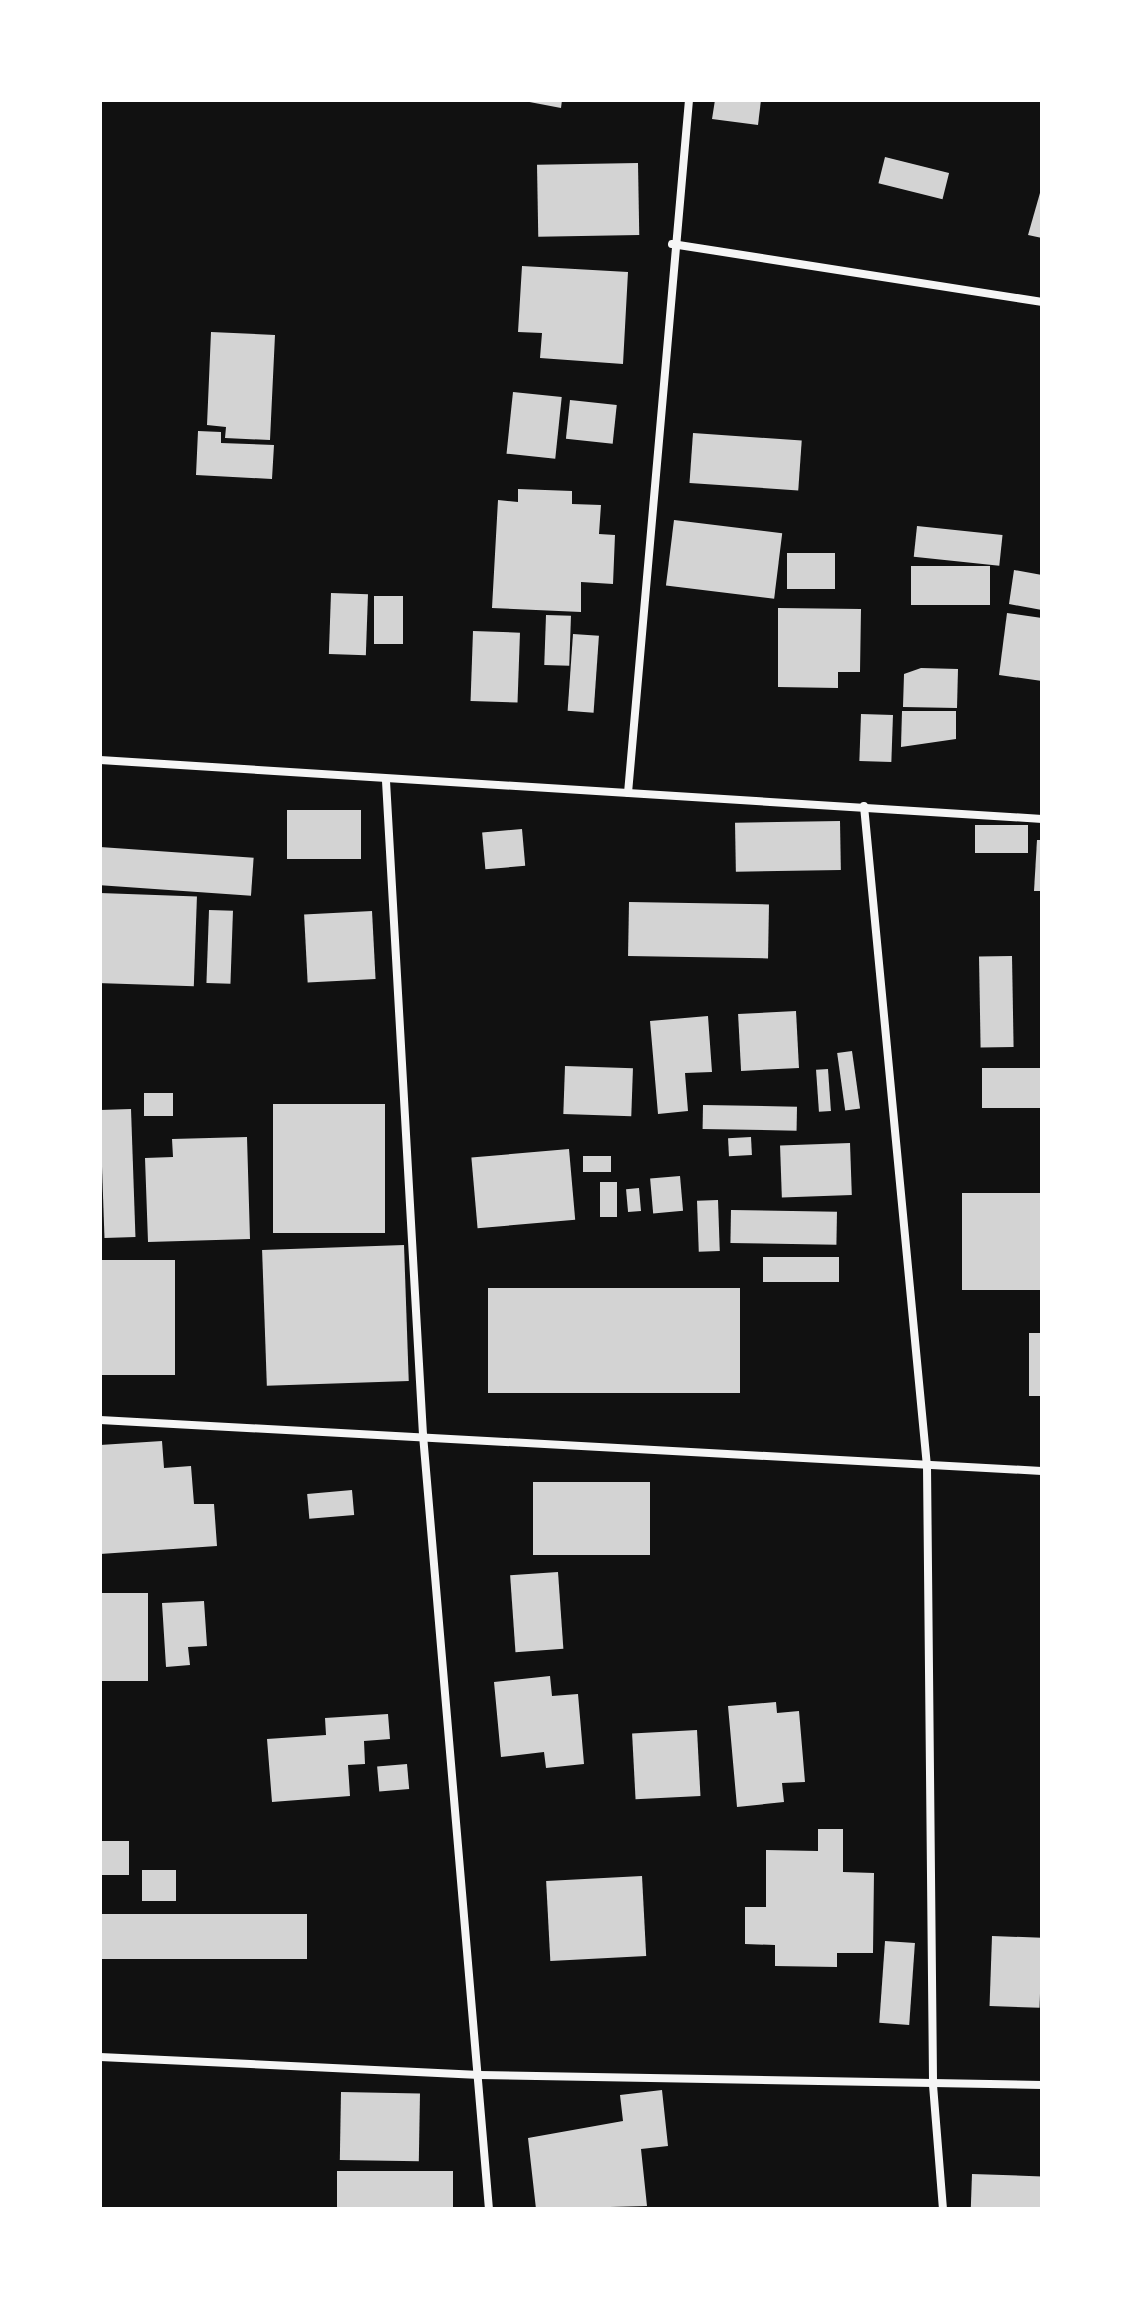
<!DOCTYPE html>
<style>
body{margin:0}
#map{position:relative;width:1142px;height:2309px;overflow:hidden;background:#111;font-family:"Fira Sans Condensed",sans-serif}
div>[style]{position:absolute}
[style*='--x']{left:calc(var(--x)*1px);top:calc(var(--y)*1px);width:calc(var(--w)*1px);rotate:calc(var(--a)*1deg)}
.building>*{inset:0;background:#d3d3d3;transform-origin:0 0}
.minor>*{height:8px;margin:-4px;padding:0 4px;transform-origin:4px;border-radius:4px;background:#f5f5f5}
span{translate:-50% -50%;white-space:nowrap;text-align:center;line-height:1.15;-webkit-text-stroke:7px #fff;paint-order:stroke}
.frame{position:absolute;inset:0;border:102px solid #fff;pointer-events:none}
</style>
<div id="map">
<div class="building">
<div style="clip-path:polygon(519px 100px,562px 100px,561px 108px)"></div>
<div style="clip-path:polygon(715px 100px,761px 100px,758px 125px,712px 119px)"></div>
<div style="left:885px;top:157px;width:66px;height:27px;rotate:14deg"></div>
<div style="left:638px;top:163px;width:72px;height:101px;rotate:89deg"></div>
<div style="clip-path:polygon(1042px 186px,1042px 238px,1028px 235px)"></div>
<div style="clip-path:polygon(522px 266px,628px 272px,623px 364px,540px 358px,542px 333px,518px 332px)"></div>
<div style="clip-path:polygon(211px 332px,275px 335px,270px 440px,225px 438px,226px 427px,207px 425px)"></div>
<div style="left:513px;top:392px;width:49px;height:62px;rotate:6deg"></div>
<div style="left:570px;top:400px;width:47px;height:39px;rotate:6deg"></div>
<div style="clip-path:polygon(198px 431px,221px 432px,221px 443px,274px 445px,272px 479px,196px 475px)"></div>
<div style="left:693px;top:433px;width:109px;height:50px;rotate:4deg"></div>
<div style="clip-path:polygon(518px 489px,572px 491px,572px 504px,601px 505px,599px 534px,615px 535px,613px 584px,581px 582px,581px 612px,492px 608px,498px 500px,518px 502px)"></div>
<div style="left:674px;top:520px;width:109px;height:66px;rotate:7deg"></div>
<div style="left:917px;top:526px;width:86px;height:31px;rotate:6deg"></div>
<div style="left:787px;top:553px;width:48px;height:36px"></div>
<div style="left:911px;top:566px;width:79px;height:39px"></div>
<div style="clip-path:polygon(1014px 570px,1042px 575px,1042px 610px,1009px 604px)"></div>
<div style="left:331px;top:593px;width:37px;height:61px;rotate:2deg"></div>
<div style="left:374px;top:596px;width:29px;height:48px"></div>
<div style="clip-path:polygon(778px 608px,861px 609px,860px 672px,838px 672px,838px 688px,778px 687px)"></div>
<div style="clip-path:polygon(1007px 613px,1042px 618px,1042px 681px,999px 675px)"></div>
<div style="left:546px;top:615px;width:25px;height:50px;rotate:2deg"></div>
<div style="left:473px;top:631px;width:47px;height:70px;rotate:2deg"></div>
<div style="left:573px;top:634px;width:26px;height:77px;rotate:4deg"></div>
<div style="clip-path:polygon(921px 668px,958px 669px,957px 708px,903px 707px,904px 674px)"></div>
<div style="clip-path:polygon(902px 711px,956px 711px,956px 739px,901px 747px)"></div>
<div style="left:861px;top:714px;width:32px;height:47px;rotate:2deg"></div>
<div style="left:361px;top:810px;width:49px;height:74px;rotate:90deg"></div>
<div style="left:840px;top:821px;width:49px;height:105px;rotate:89deg"></div>
<div style="left:1028px;top:825px;width:28px;height:53px;rotate:90deg"></div>
<div style="left:522px;top:829px;width:37px;height:40px;rotate:85deg"></div>
<div style="clip-path:polygon(1037px 840px,1042px 840px,1042px 891px,1034px 891px)"></div>
<div style="left:100px;top:847px;width:154px;height:38px;rotate:4deg"></div>
<div style="left:100px;top:893px;width:97px;height:90px;rotate:2deg"></div>
<div style="left:629px;top:902px;width:140px;height:54px;rotate:1deg"></div>
<div style="left:209px;top:910px;width:24px;height:73px;rotate:2deg"></div>
<div style="left:372px;top:911px;width:68px;height:68px;rotate:87deg"></div>
<div style="left:1012px;top:956px;width:91px;height:33px;rotate:89deg"></div>
<div style="left:796px;top:1011px;width:57px;height:58px;rotate:87deg"></div>
<div style="clip-path:polygon(708px 1016px,712px 1072px,685px 1073px,688px 1111px,658px 1114px,650px 1021px)"></div>
<div style="left:852px;top:1051px;width:58px;height:15px;rotate:82deg"></div>
<div style="left:565px;top:1066px;width:68px;height:48px;rotate:2deg"></div>
<div style="left:1042px;top:1068px;width:40px;height:60px;rotate:90deg"></div>
<div style="left:828px;top:1069px;width:42px;height:12px;rotate:86deg"></div>
<div style="left:144px;top:1093px;width:29px;height:23px"></div>
<div style="left:385px;top:1104px;width:129px;height:112px;rotate:90deg"></div>
<div style="left:703px;top:1105px;width:94px;height:24px;rotate:1deg"></div>
<div style="left:131px;top:1109px;width:128px;height:31px;rotate:88deg"></div>
<div style="clip-path:polygon(247px 1137px,250px 1239px,148px 1242px,145px 1158px,173px 1157px,172px 1139px)"></div>
<div style="left:751px;top:1137px;width:18px;height:23px;rotate:87deg"></div>
<div style="left:850px;top:1143px;width:52px;height:70px;rotate:88deg"></div>
<div style="left:569px;top:1149px;width:71px;height:98px;rotate:85deg"></div>
<div style="left:583px;top:1156px;width:28px;height:16px"></div>
<div style="left:680px;top:1176px;width:35px;height:30px;rotate:85deg"></div>
<div style="left:600px;top:1182px;width:17px;height:35px"></div>
<div style="left:639px;top:1188px;width:23px;height:13px;rotate:85deg"></div>
<div style="left:1042px;top:1193px;width:97px;height:80px;rotate:90deg"></div>
<div style="left:718px;top:1200px;width:51px;height:21px;rotate:88deg"></div>
<div style="left:731px;top:1210px;width:106px;height:33px;rotate:1deg"></div>
<div style="left:404px;top:1245px;width:136px;height:142px;rotate:88deg"></div>
<div style="left:763px;top:1257px;width:76px;height:25px"></div>
<div style="left:100px;top:1260px;width:75px;height:115px"></div>
<div style="left:488px;top:1288px;width:252px;height:105px"></div>
<div style="left:1029px;top:1333px;width:13px;height:63px"></div>
<div style="clip-path:polygon(162px 1441px,164px 1468px,191px 1466px,194px 1504px,214px 1504px,217px 1546px,100px 1554px,100px 1445px)"></div>
<div style="left:533px;top:1482px;width:117px;height:73px"></div>
<div style="left:352px;top:1490px;width:25px;height:45px;rotate:85deg"></div>
<div style="left:558px;top:1572px;width:77px;height:48px;rotate:86deg"></div>
<div style="left:100px;top:1593px;width:48px;height:88px"></div>
<div style="clip-path:polygon(204px 1601px,207px 1646px,188px 1647px,190px 1665px,166px 1667px,162px 1603px)"></div>
<div style="clip-path:polygon(550px 1676px,552px 1696px,578px 1694px,584px 1764px,546px 1768px,544px 1752px,501px 1757px,494px 1682px)"></div>
<div style="clip-path:polygon(776px 1702px,777px 1713px,799px 1711px,805px 1782px,782px 1783px,784px 1802px,737px 1807px,728px 1706px)"></div>
<div style="clip-path:polygon(388px 1714px,390px 1739px,364px 1741px,365px 1764px,348px 1765px,350px 1796px,272px 1802px,267px 1739px,326px 1735px,325px 1718px)"></div>
<div style="left:697px;top:1730px;width:66px;height:65px;rotate:87deg"></div>
<div style="left:407px;top:1764px;width:25px;height:30px;rotate:85deg"></div>
<div style="clip-path:polygon(818px 1829px,843px 1829px,843px 1872px,874px 1873px,873px 1953px,837px 1953px,837px 1967px,775px 1966px,775px 1945px,745px 1944px,745px 1907px,766px 1907px,766px 1850px,818px 1851px)"></div>
<div style="left:129px;top:1841px;width:34px;height:29px;rotate:90deg"></div>
<div style="left:176px;top:1870px;width:31px;height:34px;rotate:90deg"></div>
<div style="left:642px;top:1876px;width:80px;height:96px;rotate:87deg"></div>
<div style="left:100px;top:1914px;width:207px;height:45px"></div>
<div style="left:992px;top:1936px;width:50px;height:70px;rotate:2deg"></div>
<div style="left:885px;top:1941px;width:30px;height:82px;rotate:4deg"></div>
<div style="clip-path:polygon(662px 2090px,668px 2146px,641px 2149px,647px 2206px,536px 2209px,528px 2138px,623px 2121px,620px 2095px)"></div>
<div style="left:341px;top:2092px;width:79px;height:68px;rotate:1deg"></div>
<div style="left:337px;top:2171px;width:116px;height:38px"></div>
<div style="left:972px;top:2174px;width:70px;height:35px;rotate:2deg"></div>
</div>
<div class="minor">
<div style="--x:672;--y:244;--w:375;--a:8.9"></div>
<div style="--x:100;--y:760;--w:944;--a:3.58"></div>
<div style="--x:386;--y:781;--w:655;--a:86.76"></div>
<div style="--x:423;--y:1435;--w:777;--a:85.13"></div>
<div style="--x:628;--y:793;--w:696;--a:-84.97"></div>
<div style="--x:864;--y:806;--w:663;--a:84.55"></div>
<div style="--x:927;--y:1466;--w:619;--a:89.44"></div>
<div style="--x:933;--y:2085;--w:124;--a:85.4"></div>
<div style="--x:100;--y:1420;--w:943;--a:3.1"></div>
<div style="--x:100;--y:2057;--w:380;--a:2.7"></div>
<div style="--x:480;--y:2075;--w:562;--a:1.02"></div>
</div>
<div class="frame"></div>
</div>
